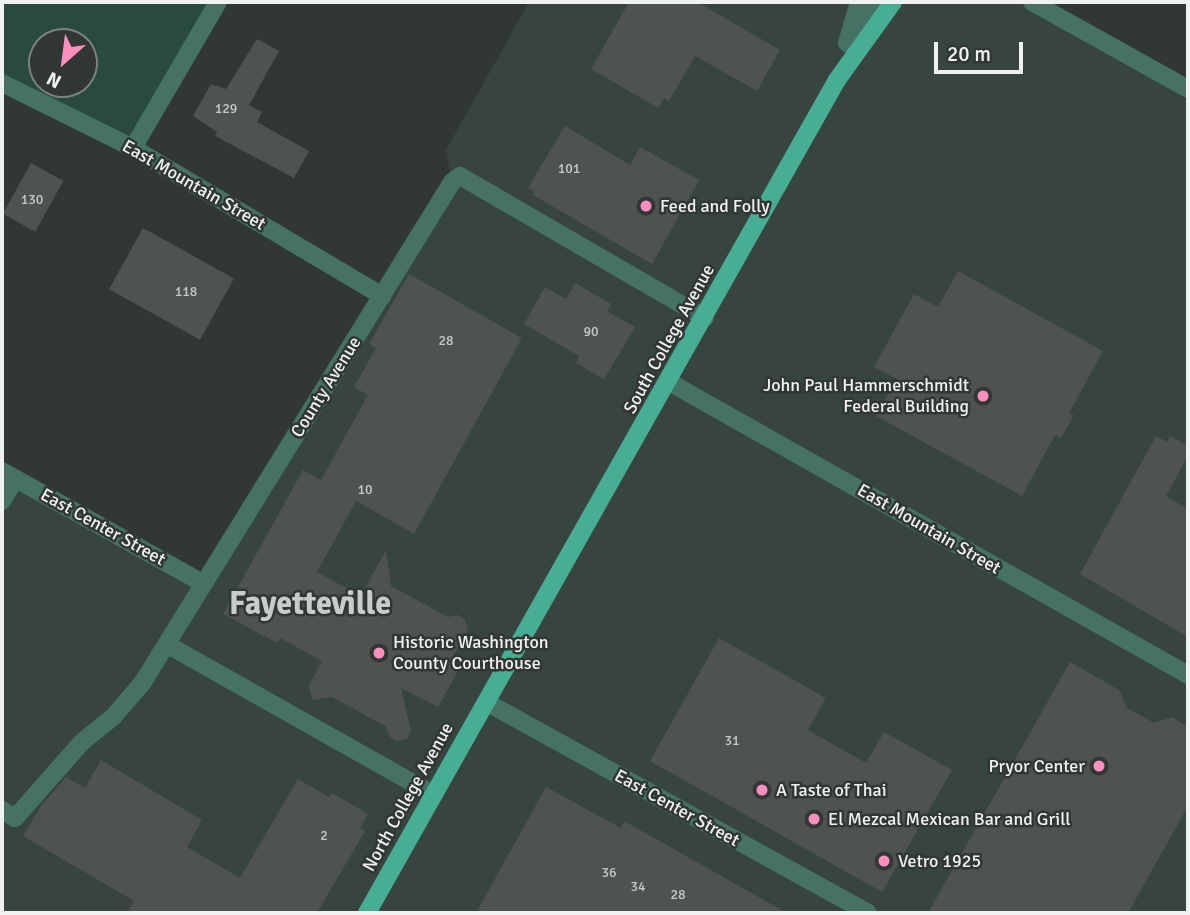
<!DOCTYPE html>
<style>
body{margin:0}
#map{position:relative;width:1190px;height:915px;overflow:hidden;background:#313735;font-family:Signika,sans-serif}
div>[style]{position:absolute}
[style*='--x']{left:calc(var(--x)*1px);top:calc(var(--y)*1px);width:calc(var(--w)*1px);rotate:calc(var(--a)*1deg)}
.built>*{inset:0;background:#374440}
.green>*{inset:0;background:#284a40}
.building>*{inset:0;background:#4e5351;transform-origin:0 0}
.minor>*{height:18px;margin:-9px;padding:0 9px;transform-origin:9px;border-radius:9px;background:#457265}
.major>*{height:18px;margin:-9px;padding:0 9px;transform-origin:9px;border-radius:9px;background:#47ae93}
.dots>*{width:19px;height:19px;translate:-50% -50%;box-sizing:border-box;border:4px solid #313735;border-radius:50%}
span{translate:-50% -50%;white-space:nowrap;text-align:center;line-height:1.15;-webkit-text-stroke:5px #313735;paint-order:stroke}
.number-label{font-size:14px;color:#c7cac9}
.number-label span{-webkit-text-stroke-width:0}
.street-label{font-size:18px;color:#eff2f1}
.poi-label{font-size:18px;color:#eff2f1}
.left{translate:0 -50%;text-align:left}
.right{translate:-100% -50%;text-align:right}
.town-label{font-size:32px;color:#c6cdcb;font-weight:700}
.frame{position:absolute;inset:0;border:4px solid #eff2f1;pointer-events:none}
.north{position:absolute;left:28px;top:28px;width:70px;height:70px;box-sizing:border-box;background:#313735;border:2px solid #7d8280;border-radius:50%;rotate:208deg;font-size:19px;font-weight:700;line-height:28px;text-align:center;color:#eff2f1}
.north::after{content:'';display:block;margin:auto;width:24px;height:32px;background:#fd8ebe;clip-path:polygon(50% 0,100% 100%,50% 72%,0 100%)}
.scale{position:absolute;left:934px;top:42px;width:89px;height:32px;box-sizing:border-box;border:4px solid #eff2f1;border-top:0;padding-left:9px;font-size:21px;line-height:24px;white-space:nowrap;color:#eff2f1;-webkit-text-stroke:5px #313735;paint-order:stroke}
</style>
<div id="map">
<div class="built">
<div style="clip-path:polygon(529px 2px,859px 2px,838px 77px,893px 2px,1032px 2px,1188px 89px,1188px 913px,2px 913px,2px 501px,15px 479px,203px 583px,452px 183px,446px 150px)"></div>
</div>
<div class="green">
<div style="clip-path:polygon(evenodd,2px 2px,218px 2px,133px 148px,2px 83px,2px 2px,42px 42px,84px 42px,84px 84px,42px 84px,42px 42px)"></div>
</div>
<div class="building">
<div style="clip-path:polygon(629px 2px,697px 2px,780px 50px,757px 91px,695px 56px,669px 101px,664px 98px,658px 108px,591px 69px)"></div>
<div style="clip-path:polygon(257px 39px,279px 51px,249px 105px,262px 112px,257px 122px,309px 151px,294px 178px,215px 136px,217px 132px,193px 116px,211px 84px,226px 89px)"></div>
<div style="clip-path:polygon(565px 126px,630px 165px,640px 147px,699px 180px,652px 264px,533px 195px,535px 192px,528px 188px)"></div>
<div style="left:31px;top:163px;width:37px;height:58px;rotate:29deg"></div>
<div style="left:143px;top:228px;width:104px;height:70px;rotate:29deg"></div>
<div style="clip-path:polygon(958px 271px,1103px 351px,1069px 413px,1074px 415px,1061px 438px,1055px 435px,1022px 496px,876px 416px,897px 379px,874px 367px,914px 294px,938px 307px)"></div>
<div style="clip-path:polygon(409px 274px,522px 338px,414px 534px,356px 501px,317px 572px,361px 596px,386px 550px,391px 586px,448px 617px,458px 615px,465px 620px,468px 630px,450px 661px,460px 667px,438px 707px,401px 688px,411px 731px,407px 739px,397px 741px,390px 737px,385px 726px,332px 697px,312px 700px,309px 685px,322px 661px,280px 638px,277px 643px,223px 614px,303px 470px,321px 480px,368px 395px,354px 387px,376px 348px,369px 344px)"></div>
<div style="clip-path:polygon(575px 283px,611px 304px,607px 311px,635px 327px,604px 379px,576px 363px,579px 356px,524px 324px,545px 287px,566px 299px)"></div>
<div style="clip-path:polygon(1156px 436px,1167px 442px,1170px 436px,1188px 446px,1188px 456px,1166px 496px,1188px 509px,1188px 637px,1080px 574px)"></div>
<div style="clip-path:polygon(719px 638px,826px 698px,808px 730px,866px 763px,884px 732px,952px 770px,882px 892px,650px 761px)"></div>
<div style="clip-path:polygon(1070px 662px,1119px 690px,1127px 708px,1154px 723px,1172px 717px,1188px 727px,1188px 806px,1128px 913px,928px 913px)"></div>
<div style="clip-path:polygon(101px 760px,202px 820px,187px 847px,240px 878px,298px 779px,329px 797px,332px 793px,368px 814px,360px 828px,365px 831px,317px 913px,127px 913px,134px 901px,23px 836px,40px 807px,66px 777px,85px 788px)"></div>
<div style="clip-path:polygon(546px 787px,621px 828px,624px 821px,787px 913px,476px 913px)"></div>
</div>
<div class="minor">
<div style="--x:1032;--y:2;--w:179;--a:29.1"></div>
<div style="--x:847;--y:43;--w:43;--a:-73.7"></div>
<div style="--x:853;--y:49;--w:52;--a:-63.9"></div>
<div style="--x:2;--y:83;--w:146;--a:26.4"></div>
<div style="--x:133;--y:148;--w:290;--a:30.7"></div>
<div style="--x:133;--y:148;--w:169;--a:-59.8"></div>
<div style="--x:669;--y:382;--w:596;--a:29.45"></div>
<div style="--x:2;--y:471;--w:231;--a:29.2"></div>
<div style="--x:2;--y:501;--w:26;--a:-59"></div>
<div style="--x:168;--y:645;--w:305;--a:29.4"></div>
<div style="--x:486;--y:702;--w:436;--a:28.9"></div>
<div style="--x:2;--y:810;--w:15;--a:32"></div>
<div style="--x:15;--y:818;--w:101;--a:-48.6"></div>
<div style="--x:82;--y:742;--w:41;--a:-39.1"></div>
<div style="--x:114;--y:716;--w:45;--a:-49.5"></div>
<div style="--x:143;--y:682;--w:588;--a:-58.28"></div>
<div style="--x:452;--y:182;--w:10;--a:-37"></div>
<div style="--x:460;--y:176;--w:283;--a:30.1"></div>
</div>
<div class="major">
<div style="--x:367;--y:913;--w:956;--a:-60.57"></div>
<div style="--x:837;--y:80;--w:96;--a:-54.3"></div>
</div>
<div class="dots">
<div style="left:646px;top:206px;background:#fd8ebe"></div>
<div style="left:983px;top:396px;background:#fd8ebe"></div>
<div style="left:379px;top:653px;background:#fd8ebe"></div>
<div style="left:1099px;top:766px;background:#fd8ebe"></div>
<div style="left:762px;top:790px;background:#fd8ebe"></div>
<div style="left:814px;top:819px;background:#fd8ebe"></div>
<div style="left:884px;top:861px;background:#fd8ebe"></div>
</div>
<div class="number-label">
<span style="left:226px;top:109px">129</span>
<span style="left:569px;top:169px">101</span>
<span style="left:32px;top:200px">130</span>
<span style="left:186px;top:292px">118</span>
<span style="left:591px;top:332px">90</span>
<span style="left:446px;top:341px">28</span>
<span style="left:365px;top:490px">10</span>
<span style="left:732px;top:741px">31</span>
<span style="left:324px;top:836px">2</span>
<span style="left:609px;top:873px">36</span>
<span style="left:638px;top:887px">34</span>
<span style="left:678px;top:895px">28</span>
</div>
<div class="street-label">
<span style="left:194px;top:185px;rotate:30deg">East Mountain Street</span>
<span style="left:669px;top:339px;rotate:-61deg">South College Avenue</span>
<span style="left:326px;top:387px;rotate:-58deg">County Avenue</span>
<span style="left:103px;top:527px;rotate:29deg">East Center Street</span>
<span style="left:929px;top:529px;rotate:30deg">East Mountain Street</span>
<span style="left:408px;top:797px;rotate:-61deg">North College Avenue</span>
<span style="left:677px;top:808px;rotate:29deg">East Center Street</span>
</div>
<div class="poi-label">
<span class="left" style="left:660px;top:206px">Feed and Folly</span>
<span class="right" style="left:969px;top:396px">John Paul Hammerschmidt<br>Federal Building</span>
<span class="left" style="left:393px;top:653px">Historic Washington<br>County Courthouse</span>
<span class="right" style="left:1085px;top:766px">Pryor Center</span>
<span class="left" style="left:776px;top:790px">A Taste of Thai</span>
<span class="left" style="left:828px;top:819px">El Mezcal Mexican Bar and Grill</span>
<span class="left" style="left:898px;top:861px">Vetro 1925</span>
</div>
<div class="town-label">
<span style="left:310px;top:604px">Fayetteville</span>
</div>
<div class="frame"></div>
<div class="north">N</div>
<div class="scale">20 m</div>
</div>
